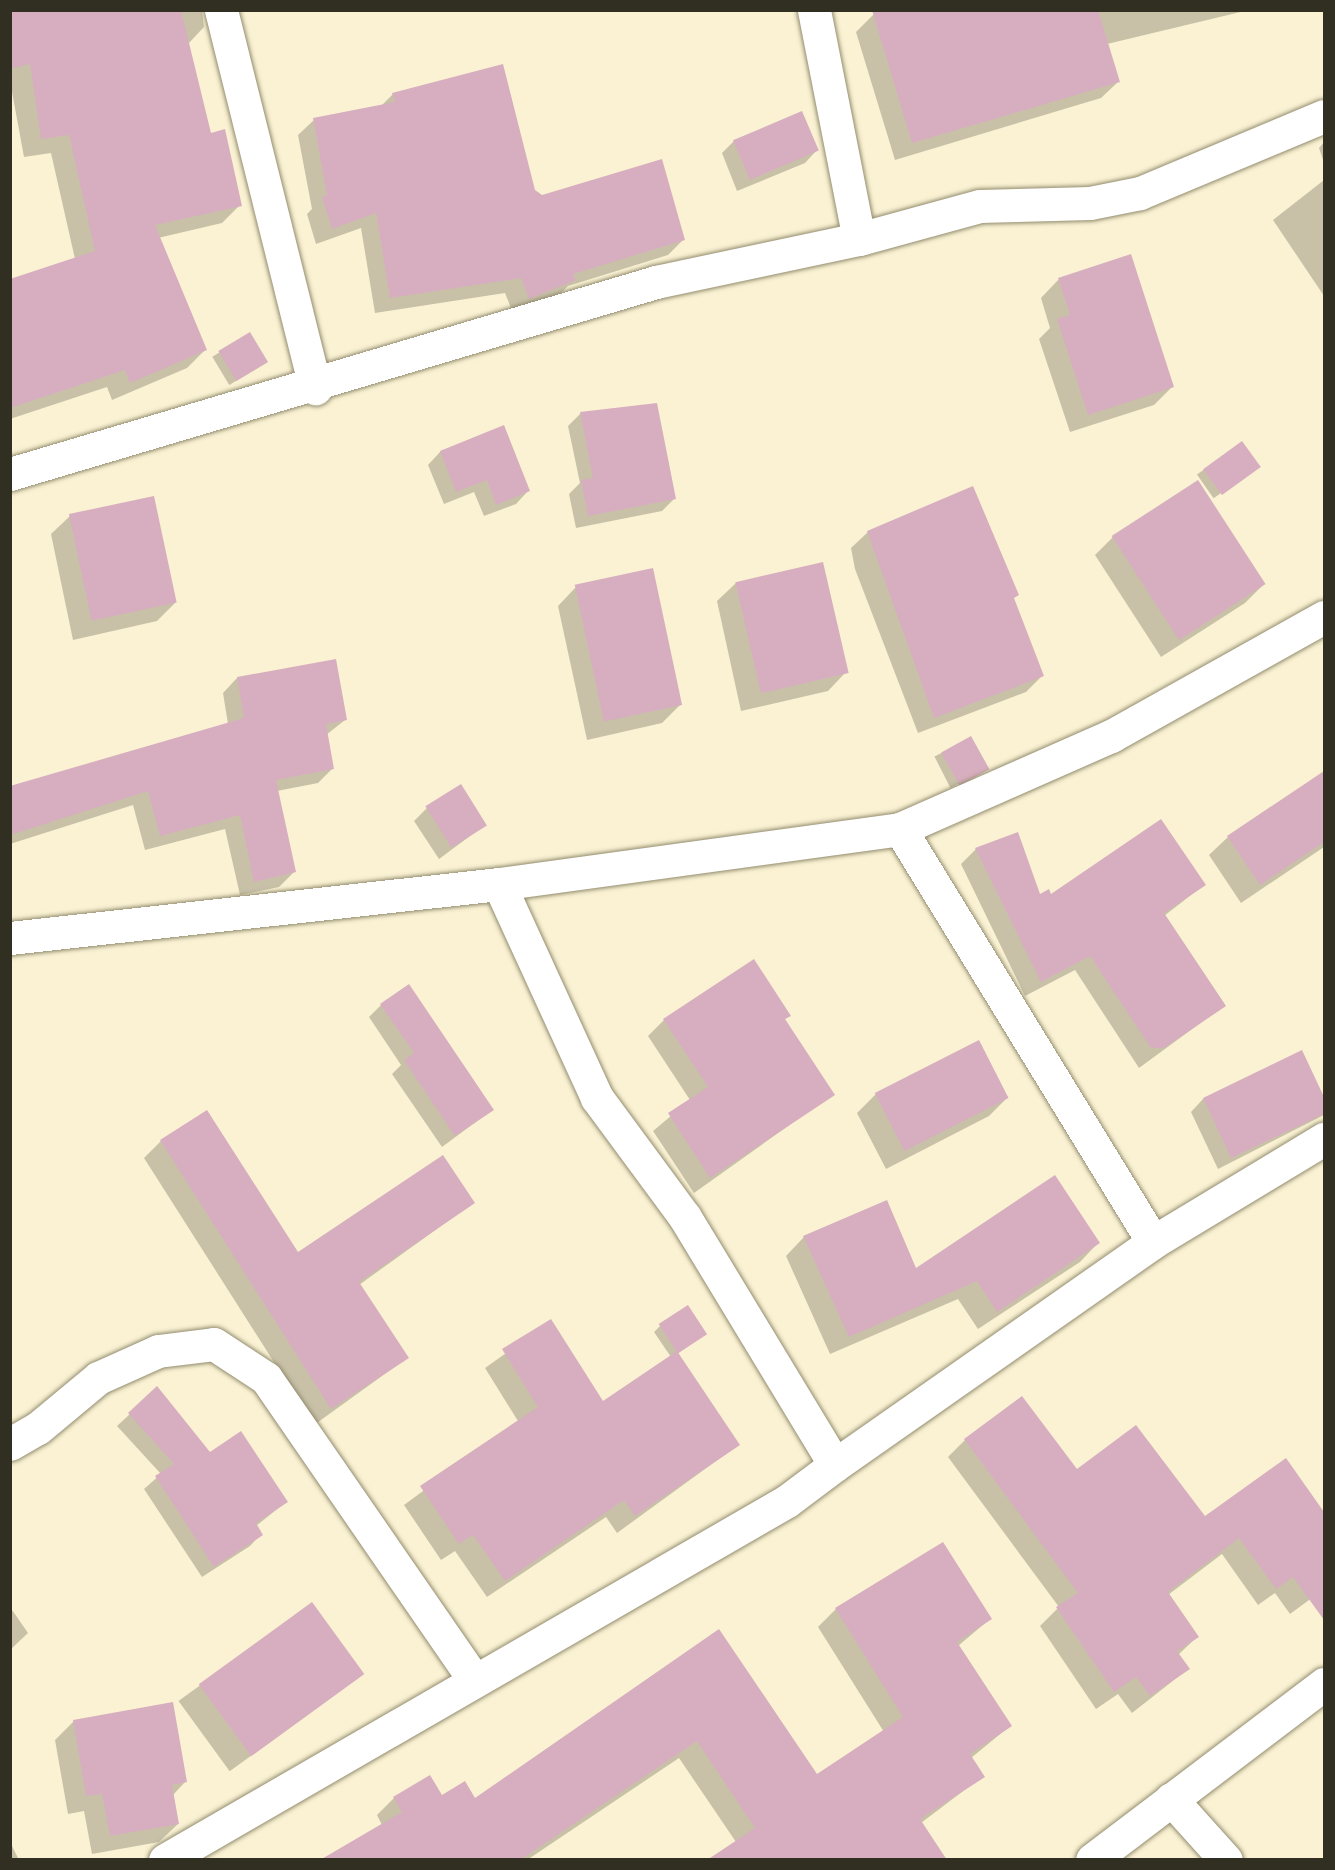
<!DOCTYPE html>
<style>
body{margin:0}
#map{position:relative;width:1335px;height:1870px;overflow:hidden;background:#faf2d3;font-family:Overpass,sans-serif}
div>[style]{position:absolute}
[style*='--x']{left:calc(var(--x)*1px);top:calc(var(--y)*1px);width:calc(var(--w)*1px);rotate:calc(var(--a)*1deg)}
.shadow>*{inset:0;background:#0003;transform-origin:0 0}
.building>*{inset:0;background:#d7aebf;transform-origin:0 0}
.roads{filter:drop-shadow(0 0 2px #938c6f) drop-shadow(0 0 2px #938c6f)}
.street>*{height:33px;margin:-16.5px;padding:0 16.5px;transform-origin:16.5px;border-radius:16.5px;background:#fff}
span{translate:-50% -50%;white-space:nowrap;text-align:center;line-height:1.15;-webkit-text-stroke:6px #faf2d3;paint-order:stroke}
.frame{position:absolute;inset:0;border:12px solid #312e22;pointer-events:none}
</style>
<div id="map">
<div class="shadow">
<div style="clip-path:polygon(10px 10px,202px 10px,204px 27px,188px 44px,210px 134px,240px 205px,222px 223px,158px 238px,205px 350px,187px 368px,112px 400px,107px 387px,10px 419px,10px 281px,75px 259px,51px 153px,24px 157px,10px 81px)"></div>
<div style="clip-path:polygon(887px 10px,1249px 10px,1107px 44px,1119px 81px,1101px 98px,895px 160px,856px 32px,873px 15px)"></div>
<div style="clip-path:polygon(393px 94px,542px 197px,684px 239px,668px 255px,568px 286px,558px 296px,513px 313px,505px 293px,375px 313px,361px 228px,316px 244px,307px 214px,312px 209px,298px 135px,314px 120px,381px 106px)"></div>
<div style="clip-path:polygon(734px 141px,817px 150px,805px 163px,737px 191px,722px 153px)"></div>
<div style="clip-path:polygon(1324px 142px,1324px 163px,1319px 148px)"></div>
<div style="clip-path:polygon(1324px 180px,1324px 296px,1273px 220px)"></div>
<div style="clip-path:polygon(1059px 279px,1172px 387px,1154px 405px,1070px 432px,1039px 339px,1050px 328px,1041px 298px)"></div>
<div style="left:250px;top:334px;width:33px;height:44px;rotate:59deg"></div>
<div style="clip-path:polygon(581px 413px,674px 499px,662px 511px,576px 528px,569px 494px,580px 483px,568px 426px)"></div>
<div style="clip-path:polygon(503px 427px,528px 491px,516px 504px,484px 516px,474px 492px,444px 504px,428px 465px,440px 452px)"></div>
<div style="left:1242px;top:443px;width:29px;height:55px;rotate:55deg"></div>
<div style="clip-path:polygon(70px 516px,175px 603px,157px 621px,73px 640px,51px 534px)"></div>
<div style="clip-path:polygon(868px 532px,1013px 599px,1042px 676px,1026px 692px,918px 733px,855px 569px,851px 548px)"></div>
<div style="clip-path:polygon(1113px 537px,1264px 584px,1245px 603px,1161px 657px,1095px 555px)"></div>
<div style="clip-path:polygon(736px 583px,846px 672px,828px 691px,741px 711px,717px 601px)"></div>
<div style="clip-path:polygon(576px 587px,681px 704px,662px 723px,587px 740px,558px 606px)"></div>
<div style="clip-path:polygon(237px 678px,345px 720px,326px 735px,332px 769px,318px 783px,277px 791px,294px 872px,279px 887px,240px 895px,225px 829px,145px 850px,133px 805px,10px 844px,10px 788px,228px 724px,223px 693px)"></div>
<div style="left:971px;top:738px;width:35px;height:41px;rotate:63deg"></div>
<div style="clip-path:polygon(1324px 773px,1324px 847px,1241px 903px,1209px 855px,1228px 837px)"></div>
<div style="clip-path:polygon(427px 808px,485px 825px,439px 859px,414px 821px)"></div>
<div style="clip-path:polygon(976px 849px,1039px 896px,1204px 885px,1164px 916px,1225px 1005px,1139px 1068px,1075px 970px,1025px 996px,961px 864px)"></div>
<div style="clip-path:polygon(381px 1005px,492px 1110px,442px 1147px,392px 1074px,401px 1065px,369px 1017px)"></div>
<div style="clip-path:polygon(789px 1015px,784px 1020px,833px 1094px,694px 1193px,653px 1131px,690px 1100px,648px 1036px,664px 1020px)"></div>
<div style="clip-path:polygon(979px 1042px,1007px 1098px,989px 1116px,886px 1169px,857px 1113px,875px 1095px)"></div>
<div style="clip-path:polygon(1302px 1052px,1324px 1101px,1324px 1115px,1218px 1169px,1191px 1112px,1203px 1099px)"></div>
<div style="clip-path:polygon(161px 1141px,298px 1254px,473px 1203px,359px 1285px,407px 1358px,314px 1425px,144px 1158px)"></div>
<div style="clip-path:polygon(804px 1237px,915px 1271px,1098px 1243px,1080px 1262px,978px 1329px,958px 1299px,830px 1354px,786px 1256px)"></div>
<div style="clip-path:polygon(551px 1321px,602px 1404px,671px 1357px,654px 1332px,660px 1326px,705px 1333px,677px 1354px,738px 1445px,617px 1533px,606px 1517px,487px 1597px,455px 1551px,441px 1560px,404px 1505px,518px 1421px,485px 1368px)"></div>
<div style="clip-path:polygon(157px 1389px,210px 1454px,286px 1502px,256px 1526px,261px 1534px,250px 1546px,202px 1577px,144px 1489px,161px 1474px,117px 1426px)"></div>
<div style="clip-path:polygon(965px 1440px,1076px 1471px,1205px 1518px,1285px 1460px,1324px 1515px,1324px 1589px,1290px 1614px,1275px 1593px,1258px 1605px,1222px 1554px,1168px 1595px,1197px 1637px,1178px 1655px,1188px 1669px,1132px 1713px,1118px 1694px,1096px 1709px,1040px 1626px,1059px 1607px,948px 1457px)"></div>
<div style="clip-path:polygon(942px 1544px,990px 1619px,958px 1646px,1010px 1726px,971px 1758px,983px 1776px,921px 1823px,736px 1842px,679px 1758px,527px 1860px,333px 1860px,382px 1825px,377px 1815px,394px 1798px,475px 1800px,719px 1631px,816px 1777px,884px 1732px,818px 1627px,836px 1609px)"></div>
<div style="left:312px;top:1604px;width:87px;height:165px;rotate:54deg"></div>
<div style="clip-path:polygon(10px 1607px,28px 1633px,10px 1650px)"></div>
<div style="clip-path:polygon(74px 1721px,185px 1782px,173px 1795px,178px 1824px,159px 1842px,92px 1854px,84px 1811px,68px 1814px,55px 1740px)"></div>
<div style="clip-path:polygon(10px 1842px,19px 1860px,10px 1860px)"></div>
</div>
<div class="building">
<div style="clip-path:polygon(10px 10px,181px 10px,211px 133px,225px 129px,242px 206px,155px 225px,207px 350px,130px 383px,125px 370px,10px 408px,10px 279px,95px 251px,69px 135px,41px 139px,30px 64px,10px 69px)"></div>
<div style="clip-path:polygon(872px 10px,1098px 10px,1120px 82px,912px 143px)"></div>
<div style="clip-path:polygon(503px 64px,535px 190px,542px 195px,662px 159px,685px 240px,573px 274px,576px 280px,529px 299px,521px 278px,390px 298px,376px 213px,332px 229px,322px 197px,327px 195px,313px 118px,395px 102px,392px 93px)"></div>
<div style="left:802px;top:111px;width:43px;height:75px;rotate:67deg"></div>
<div style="clip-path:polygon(1131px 254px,1174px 387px,1088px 415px,1057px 319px,1070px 315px,1058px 278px)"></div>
<div style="left:250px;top:332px;width:35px;height:37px;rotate:59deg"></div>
<div style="clip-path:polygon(657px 403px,676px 499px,588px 516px,581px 480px,593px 478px,580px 412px)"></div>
<div style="clip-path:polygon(504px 425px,530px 491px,496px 505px,487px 480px,456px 492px,440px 451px)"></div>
<div style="left:1242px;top:441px;width:32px;height:48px;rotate:54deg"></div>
<div style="left:1198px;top:480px;width:124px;height:103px;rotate:57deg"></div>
<div style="clip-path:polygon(973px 486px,1019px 595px,1014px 598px,1044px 676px,934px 718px,867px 531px)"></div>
<div style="left:154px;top:496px;width:109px;height:87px;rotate:78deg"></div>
<div style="left:823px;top:562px;width:114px;height:90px;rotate:77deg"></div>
<div style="left:653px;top:568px;width:140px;height:80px;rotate:78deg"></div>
<div style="clip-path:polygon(336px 659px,347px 720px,326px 724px,334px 769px,276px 780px,296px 872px,254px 882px,240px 815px,160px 836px,148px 791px,10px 835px,10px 786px,244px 718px,237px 677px)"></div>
<div style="left:971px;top:736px;width:38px;height:34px;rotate:61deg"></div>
<div style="clip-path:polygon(1324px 771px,1324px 842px,1260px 885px,1227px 836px)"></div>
<div style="left:461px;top:784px;width:49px;height:42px;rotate:58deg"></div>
<div style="clip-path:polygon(1161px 819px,1206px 885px,1164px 913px,1226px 1006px,1164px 1048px,1151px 1048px,1090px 956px,1041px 982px,975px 848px,1018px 832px,1040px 894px,1049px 889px,1051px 894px)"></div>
<div style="clip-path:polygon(754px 959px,791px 1016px,785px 1019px,835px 1095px,710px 1178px,668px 1113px,708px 1087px,663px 1019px)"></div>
<div style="clip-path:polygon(409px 984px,494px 1110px,455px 1136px,404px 1060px,414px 1053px,380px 1004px)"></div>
<div style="left:979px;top:1040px;width:65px;height:117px;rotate:63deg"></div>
<div style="clip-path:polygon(1302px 1050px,1324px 1097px,1324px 1114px,1231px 1158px,1203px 1098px)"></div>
<div style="clip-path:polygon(207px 1110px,298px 1252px,443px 1155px,475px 1203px,359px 1282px,409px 1358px,331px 1409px,160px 1140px)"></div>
<div style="clip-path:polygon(1055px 1175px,1100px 1243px,997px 1312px,977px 1281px,849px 1337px,803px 1236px,887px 1200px,916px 1268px)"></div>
<div style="left:688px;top:1305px;width:35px;height:35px;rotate:57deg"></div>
<div style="clip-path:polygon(551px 1319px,603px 1401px,677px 1351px,740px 1445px,635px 1516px,624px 1500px,505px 1581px,473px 1535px,459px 1544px,420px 1486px,538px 1407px,502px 1349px)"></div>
<div style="clip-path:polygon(157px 1386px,210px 1452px,241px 1431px,288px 1502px,256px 1523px,263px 1535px,214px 1567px,155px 1476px,174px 1464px,128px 1413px)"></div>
<div style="clip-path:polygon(1022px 1396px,1077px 1469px,1136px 1425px,1205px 1516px,1286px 1458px,1324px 1512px,1324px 1620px,1293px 1577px,1276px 1589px,1239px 1538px,1168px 1592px,1199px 1637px,1177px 1651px,1190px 1669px,1150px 1696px,1136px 1677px,1114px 1692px,1056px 1607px,1078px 1593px,964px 1439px)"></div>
<div style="clip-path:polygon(943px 1542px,992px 1619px,957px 1642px,1012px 1726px,970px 1754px,985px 1777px,920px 1819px,947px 1860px,707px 1860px,755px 1828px,697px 1741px,520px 1860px,320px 1860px,402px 1812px,393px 1797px,430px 1775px,442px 1795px,465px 1781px,475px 1798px,719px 1629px,817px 1774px,903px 1717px,835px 1608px)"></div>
<div style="left:312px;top:1602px;width:89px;height:140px;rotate:54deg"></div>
<div style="clip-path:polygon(173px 1702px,187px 1782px,172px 1785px,179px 1824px,110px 1836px,102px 1794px,86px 1796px,73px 1720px)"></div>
</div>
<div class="roads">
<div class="street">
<div style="--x:221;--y:10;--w:390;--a:76"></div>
<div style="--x:814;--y:10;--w:233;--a:78.9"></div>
<div style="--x:10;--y:474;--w:674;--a:-16.55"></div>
<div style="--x:656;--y:282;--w:208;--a:-12"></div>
<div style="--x:859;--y:239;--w:125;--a:-15.3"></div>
<div style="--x:980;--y:206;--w:110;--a:-1.6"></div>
<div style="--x:1090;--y:203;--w:51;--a:-11.3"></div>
<div style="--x:1140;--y:193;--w:199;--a:-22.7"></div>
<div style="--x:900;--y:829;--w:484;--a:58.5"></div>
<div style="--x:10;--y:938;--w:492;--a:-6.3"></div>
<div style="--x:499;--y:884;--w:405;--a:-7.8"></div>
<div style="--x:900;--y:829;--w:231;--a:-23.8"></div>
<div style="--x:1111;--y:736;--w:244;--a:-29.2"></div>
<div style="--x:10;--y:1444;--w:32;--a:-30"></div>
<div style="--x:38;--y:1428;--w:78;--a:-39.8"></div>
<div style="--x:98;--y:1378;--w:66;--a:-24.2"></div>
<div style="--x:158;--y:1351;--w:56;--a:-7.1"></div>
<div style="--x:214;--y:1344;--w:62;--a:33.2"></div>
<div style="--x:266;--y:1378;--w:364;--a:55.4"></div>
<div style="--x:835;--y:1465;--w:388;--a:-35"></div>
<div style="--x:1153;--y:1242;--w:200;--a:-31.1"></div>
<div style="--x:1171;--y:1799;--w:82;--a:48"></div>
<div style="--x:165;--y:1860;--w:718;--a:-29.99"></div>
<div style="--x:787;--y:1501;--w:60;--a:-36.9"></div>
<div style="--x:835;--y:1465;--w:291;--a:-121.2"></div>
<div style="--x:684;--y:1216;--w:147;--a:-126.4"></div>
<div style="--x:597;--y:1098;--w:235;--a:-114.6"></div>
<div style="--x:1092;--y:1860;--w:291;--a:-37.2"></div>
</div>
</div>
<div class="frame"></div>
</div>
